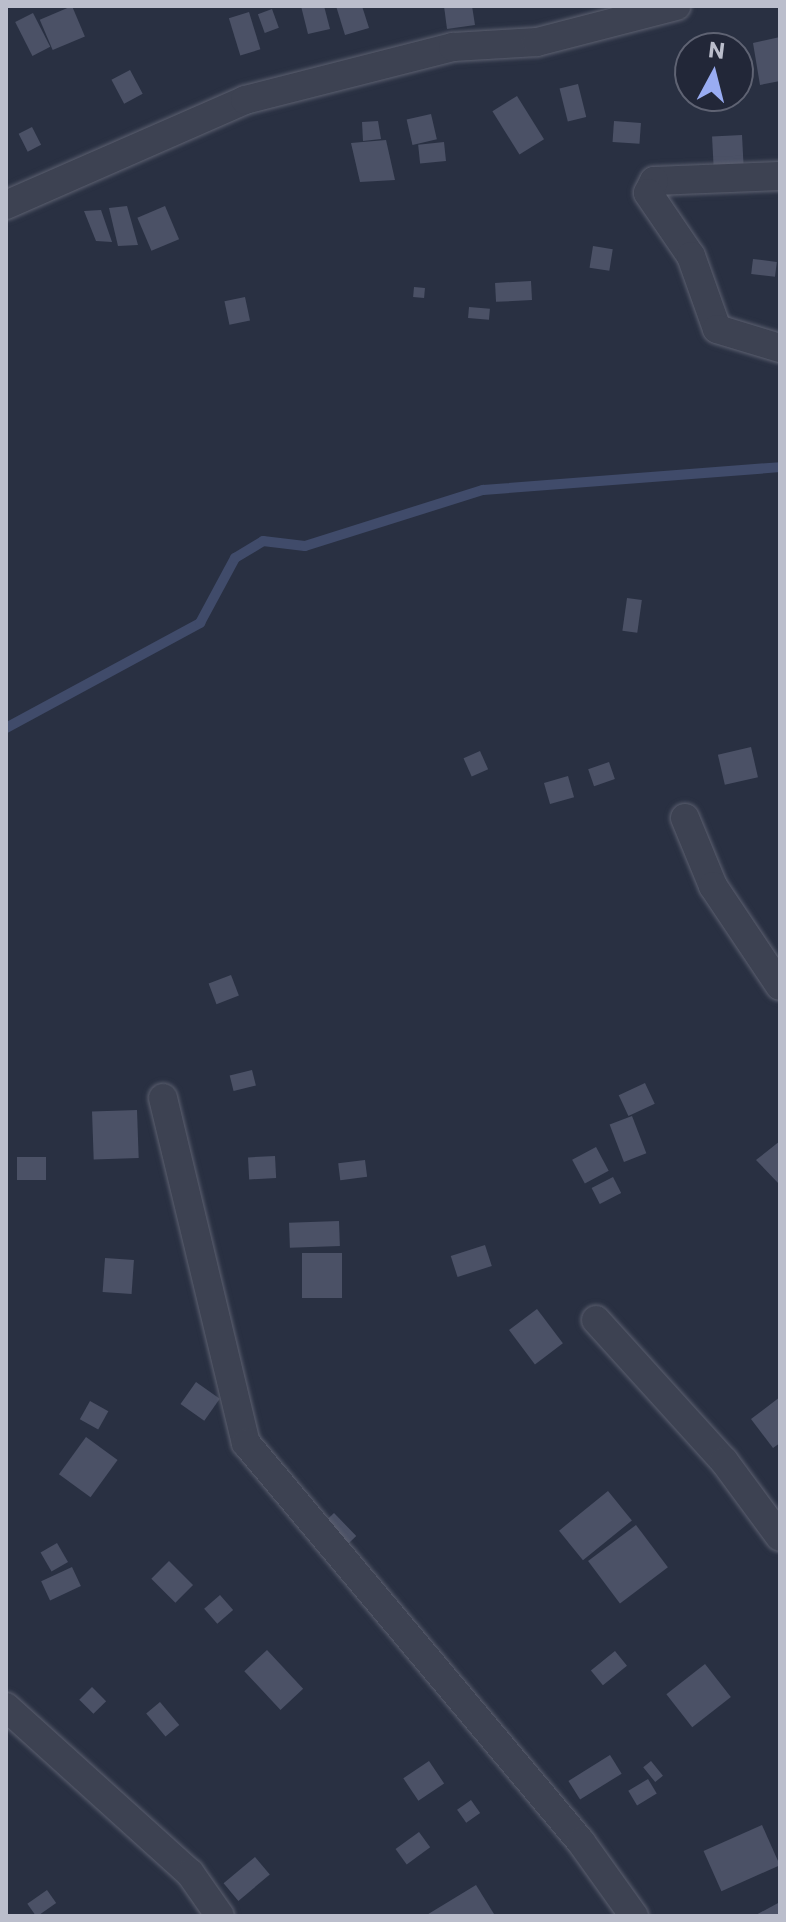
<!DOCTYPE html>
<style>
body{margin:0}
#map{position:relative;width:786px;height:1922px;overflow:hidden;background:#293042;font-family:Commissioner,sans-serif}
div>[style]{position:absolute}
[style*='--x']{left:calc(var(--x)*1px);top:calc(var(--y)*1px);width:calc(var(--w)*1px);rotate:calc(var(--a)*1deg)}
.stream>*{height:10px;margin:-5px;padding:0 5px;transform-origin:5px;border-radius:5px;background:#404b6a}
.building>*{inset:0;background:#4b5166;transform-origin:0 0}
.roads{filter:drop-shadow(0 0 2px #5c6070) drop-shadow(0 0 2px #5c6070)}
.street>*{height:28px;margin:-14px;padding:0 14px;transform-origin:14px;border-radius:14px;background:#3d4252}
span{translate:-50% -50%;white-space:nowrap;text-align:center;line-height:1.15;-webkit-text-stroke:6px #222738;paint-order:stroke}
.frame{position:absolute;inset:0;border:8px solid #bbbecc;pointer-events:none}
.north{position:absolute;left:674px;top:32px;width:80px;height:80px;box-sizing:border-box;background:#222738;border:2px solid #5f6373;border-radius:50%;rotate:7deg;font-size:22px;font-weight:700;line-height:32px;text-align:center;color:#bbbecc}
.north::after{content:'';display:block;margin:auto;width:28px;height:36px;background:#99acf2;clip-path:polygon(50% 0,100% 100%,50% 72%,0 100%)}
</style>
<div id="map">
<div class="stream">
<div style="--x:6;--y:728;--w:221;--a:-28.4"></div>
<div style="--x:200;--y:623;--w:74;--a:-61.7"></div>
<div style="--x:235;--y:558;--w:33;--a:-31"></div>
<div style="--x:263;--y:541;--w:42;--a:6.8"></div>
<div style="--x:305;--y:546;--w:187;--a:-17.5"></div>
<div style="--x:483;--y:490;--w:298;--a:-4.4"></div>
</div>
<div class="building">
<div style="left:72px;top:6px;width:33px;height:35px;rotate:67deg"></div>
<div style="clip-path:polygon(301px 6px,324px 6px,330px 29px,308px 34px)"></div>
<div style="clip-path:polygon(336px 6px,362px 6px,369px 28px,345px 35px)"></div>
<div style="clip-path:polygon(444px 6px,472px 6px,475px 25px,447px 29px)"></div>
<div style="left:272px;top:9px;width:20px;height:15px;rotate:70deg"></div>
<div style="left:249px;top:12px;width:39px;height:21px;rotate:73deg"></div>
<div style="left:33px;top:13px;width:38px;height:20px;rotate:63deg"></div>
<div style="clip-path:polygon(780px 37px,780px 81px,760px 85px,753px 43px)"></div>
<div style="left:130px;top:70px;width:27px;height:21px;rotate:62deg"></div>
<div style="left:578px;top:84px;width:34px;height:19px;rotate:76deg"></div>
<div style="left:517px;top:96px;width:51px;height:29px;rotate:58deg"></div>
<div style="left:431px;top:114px;width:26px;height:25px;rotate:77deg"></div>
<div style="clip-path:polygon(378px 121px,381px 139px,363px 141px,362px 122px)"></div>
<div style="left:614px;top:121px;width:27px;height:21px;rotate:4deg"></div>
<div style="left:32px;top:127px;width:20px;height:15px;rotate:63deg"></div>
<div style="left:742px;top:135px;width:40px;height:30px;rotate:87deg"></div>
<div style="clip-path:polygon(386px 140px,395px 180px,360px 182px,351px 143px)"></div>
<div style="left:444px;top:142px;width:19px;height:26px;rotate:84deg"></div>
<div style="clip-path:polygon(127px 206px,138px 245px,118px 246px,109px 208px)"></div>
<div style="left:165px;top:206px;width:36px;height:30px;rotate:67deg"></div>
<div style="clip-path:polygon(101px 210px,112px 242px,96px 241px,84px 211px)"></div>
<div style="left:593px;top:246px;width:20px;height:22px;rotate:9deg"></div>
<div style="left:753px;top:259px;width:24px;height:15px;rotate:7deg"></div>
<div style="left:531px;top:281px;width:19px;height:36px;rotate:87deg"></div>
<div style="left:414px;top:287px;width:11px;height:10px;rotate:5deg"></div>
<div style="left:245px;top:297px;width:24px;height:21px;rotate:78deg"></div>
<div style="left:469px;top:307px;width:21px;height:11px;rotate:5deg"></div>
<div style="left:627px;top:598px;width:15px;height:33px;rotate:8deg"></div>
<div style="left:751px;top:747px;width:31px;height:34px;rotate:77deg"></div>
<div style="left:480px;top:751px;width:20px;height:18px;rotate:66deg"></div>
<div style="left:609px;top:762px;width:18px;height:22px;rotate:71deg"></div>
<div style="left:568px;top:776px;width:22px;height:25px;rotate:74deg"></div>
<div style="left:231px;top:975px;width:22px;height:24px;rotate:69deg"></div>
<div style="left:252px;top:1070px;width:16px;height:23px;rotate:76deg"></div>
<div style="left:645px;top:1083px;width:23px;height:29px;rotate:65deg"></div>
<div style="left:137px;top:1110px;width:48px;height:45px;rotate:88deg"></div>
<div style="left:632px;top:1116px;width:40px;height:24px;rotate:69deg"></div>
<div style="clip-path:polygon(780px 1141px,780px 1185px,756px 1160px)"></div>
<div style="left:596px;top:1147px;width:27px;height:27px;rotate:62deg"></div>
<div style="left:275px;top:1156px;width:22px;height:27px;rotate:87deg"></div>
<div style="left:46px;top:1157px;width:23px;height:29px;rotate:90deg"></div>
<div style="left:365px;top:1160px;width:17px;height:27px;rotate:83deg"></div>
<div style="left:613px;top:1177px;width:18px;height:24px;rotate:63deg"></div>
<div style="left:339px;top:1221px;width:25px;height:50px;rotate:88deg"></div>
<div style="left:485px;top:1245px;width:22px;height:36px;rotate:72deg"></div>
<div style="left:302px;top:1253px;width:40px;height:45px"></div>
<div style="left:105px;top:1258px;width:29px;height:34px;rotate:4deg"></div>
<div style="left:537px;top:1309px;width:43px;height:35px;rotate:53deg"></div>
<div style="left:196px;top:1382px;width:29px;height:27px;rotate:35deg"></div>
<div style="clip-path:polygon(780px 1397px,780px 1443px,773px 1448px,751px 1419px)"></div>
<div style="left:90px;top:1401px;width:21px;height:21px;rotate:29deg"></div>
<div style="left:86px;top:1437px;width:39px;height:46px;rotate:36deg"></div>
<div style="left:608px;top:1491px;width:38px;height:63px;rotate:51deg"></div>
<div style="left:334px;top:1513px;width:32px;height:13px;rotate:46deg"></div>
<div style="left:636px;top:1525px;width:53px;height:60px;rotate:53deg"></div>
<div style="left:57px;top:1543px;width:22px;height:19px;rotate:60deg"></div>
<div style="left:169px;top:1561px;width:34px;height:25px;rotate:45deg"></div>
<div style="left:72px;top:1567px;width:21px;height:34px;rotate:65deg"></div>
<div style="left:220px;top:1595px;width:20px;height:21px;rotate:49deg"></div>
<div style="left:267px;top:1650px;width:53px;height:31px;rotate:47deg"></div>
<div style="left:615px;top:1651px;width:19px;height:31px;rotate:51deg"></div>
<div style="left:705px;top:1664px;width:42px;height:49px;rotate:52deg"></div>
<div style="left:92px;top:1687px;width:20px;height:18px;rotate:45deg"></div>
<div style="left:160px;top:1702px;width:30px;height:18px;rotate:50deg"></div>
<div style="left:610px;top:1755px;width:22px;height:49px;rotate:58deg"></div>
<div style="left:429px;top:1761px;width:27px;height:31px;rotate:56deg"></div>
<div style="left:651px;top:1761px;width:19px;height:10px;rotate:51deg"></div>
<div style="left:648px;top:1779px;width:17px;height:23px;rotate:59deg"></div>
<div style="left:471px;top:1800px;width:16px;height:17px;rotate:55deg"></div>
<div style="left:762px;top:1825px;width:44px;height:64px;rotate:66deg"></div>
<div style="left:419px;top:1832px;width:19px;height:29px;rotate:54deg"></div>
<div style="left:255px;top:1857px;width:23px;height:41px;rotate:50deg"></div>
<div style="clip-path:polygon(476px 1885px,494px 1914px,425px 1916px)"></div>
<div style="left:47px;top:1890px;width:16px;height:24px;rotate:55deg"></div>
<div style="clip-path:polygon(780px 1902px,780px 1916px,754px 1916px)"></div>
</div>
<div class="roads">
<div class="street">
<div style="--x:780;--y:176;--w:126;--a:177.7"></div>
<div style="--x:654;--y:181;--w:13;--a:117"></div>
<div style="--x:648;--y:193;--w:76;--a:55.7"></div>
<div style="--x:691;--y:256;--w:77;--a:70.4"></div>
<div style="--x:717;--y:329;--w:66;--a:16.8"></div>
<div style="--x:6;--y:205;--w:261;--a:-23.7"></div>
<div style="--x:245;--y:100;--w:215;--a:-14.3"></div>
<div style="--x:453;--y:47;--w:84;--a:-3.4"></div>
<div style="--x:537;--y:42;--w:144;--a:-14.5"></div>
<div style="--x:685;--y:818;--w:74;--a:67.6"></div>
<div style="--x:713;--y:886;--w:120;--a:56.2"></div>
<div style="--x:163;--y:1098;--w:355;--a:76.5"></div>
<div style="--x:246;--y:1443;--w:521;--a:49.98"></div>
<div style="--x:581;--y:1842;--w:91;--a:54.4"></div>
<div style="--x:596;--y:1320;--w:190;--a:47.8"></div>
<div style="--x:724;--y:1461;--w:94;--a:53.6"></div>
<div style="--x:6;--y:1707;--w:248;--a:42.1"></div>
<div style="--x:190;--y:1873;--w:52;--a:55.1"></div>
</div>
</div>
<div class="frame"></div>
<div class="north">N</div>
</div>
